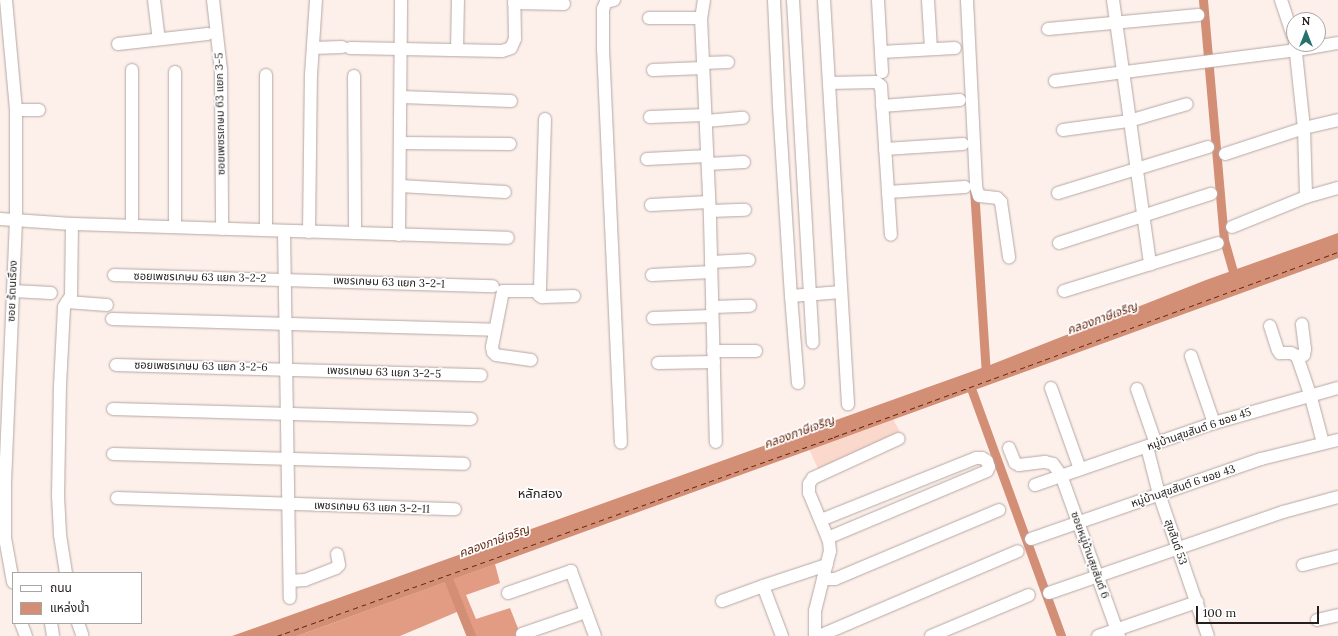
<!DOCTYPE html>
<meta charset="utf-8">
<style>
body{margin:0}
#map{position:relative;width:1338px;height:636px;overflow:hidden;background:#fdefea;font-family:Lora,"Noto Sans Thai",serif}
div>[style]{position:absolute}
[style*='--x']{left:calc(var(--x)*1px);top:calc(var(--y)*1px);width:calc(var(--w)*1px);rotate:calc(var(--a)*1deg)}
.green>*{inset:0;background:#fbd8cc}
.forest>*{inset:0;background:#e29c83}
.water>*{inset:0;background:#d38e76}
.canal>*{height:9px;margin:-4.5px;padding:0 4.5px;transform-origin:4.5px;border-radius:4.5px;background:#d38e76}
.ferry>*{height:1px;margin-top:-0.5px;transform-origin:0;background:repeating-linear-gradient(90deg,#66270f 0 5px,transparent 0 9px)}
.roads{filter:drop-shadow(0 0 1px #b5a8a4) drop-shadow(0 0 1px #b5a8a4)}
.minor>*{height:12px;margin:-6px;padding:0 6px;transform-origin:6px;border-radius:6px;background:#fff}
span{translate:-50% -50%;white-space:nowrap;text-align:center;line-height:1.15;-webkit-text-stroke:3.5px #fff;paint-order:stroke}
.street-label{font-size:11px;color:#25201e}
.water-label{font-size:12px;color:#66270f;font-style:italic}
.quarter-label{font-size:13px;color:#25201e}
.legend{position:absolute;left:12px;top:572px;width:130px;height:52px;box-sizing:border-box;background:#fff;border:1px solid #a8a6a5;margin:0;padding:5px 7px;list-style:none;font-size:12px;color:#25201e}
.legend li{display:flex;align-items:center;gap:8px;height:20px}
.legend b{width:20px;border:1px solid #a8a6a5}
.north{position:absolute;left:1286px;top:12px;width:40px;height:40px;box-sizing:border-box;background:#fff;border:1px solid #a8a6a5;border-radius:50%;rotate:0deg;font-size:11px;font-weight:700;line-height:16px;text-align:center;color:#25201e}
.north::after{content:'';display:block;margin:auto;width:14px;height:18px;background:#27716d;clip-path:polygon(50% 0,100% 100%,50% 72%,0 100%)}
.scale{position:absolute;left:1196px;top:606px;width:123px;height:18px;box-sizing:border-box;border:2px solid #25201e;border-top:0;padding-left:5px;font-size:12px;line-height:14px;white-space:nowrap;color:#25201e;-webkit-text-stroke:3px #fff;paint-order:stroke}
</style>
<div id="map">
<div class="green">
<div style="clip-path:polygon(893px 419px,901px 434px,819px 471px,809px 449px)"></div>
</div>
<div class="forest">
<div style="clip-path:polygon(495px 564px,500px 583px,466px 595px,476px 619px,510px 608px,521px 636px,475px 636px,464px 609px,400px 636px,297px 636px)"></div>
</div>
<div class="water">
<div style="clip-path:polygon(1338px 233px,1338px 258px,297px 636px,232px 636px,990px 365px,1206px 280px)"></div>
</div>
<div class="canal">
<div style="--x:1203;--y:0;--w:241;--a:85"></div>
<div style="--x:1224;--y:240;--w:44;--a:74.1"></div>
<div style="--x:974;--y:189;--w:184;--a:86.3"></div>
<div style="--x:968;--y:380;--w:272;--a:70"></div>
<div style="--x:445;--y:571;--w:70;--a:68.2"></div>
</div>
<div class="ferry">
<div style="--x:277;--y:636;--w:591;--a:-19.66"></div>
<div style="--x:834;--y:437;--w:537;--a:-20.16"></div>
</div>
<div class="roads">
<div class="minor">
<div style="--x:6;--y:0;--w:110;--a:84.8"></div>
<div style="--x:16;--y:110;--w:110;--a:90"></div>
<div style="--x:16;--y:220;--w:260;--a:92.4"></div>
<div style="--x:5;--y:480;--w:58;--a:90"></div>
<div style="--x:5;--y:538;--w:45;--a:79.7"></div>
<div style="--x:154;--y:0;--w:39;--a:83"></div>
<div style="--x:213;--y:0;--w:70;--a:83.5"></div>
<div style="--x:221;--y:70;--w:159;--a:89.6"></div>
<div style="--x:614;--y:0;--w:8;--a:166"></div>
<div style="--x:606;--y:2;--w:8;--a:113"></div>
<div style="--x:603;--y:9;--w:39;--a:90"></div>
<div style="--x:603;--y:48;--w:395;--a:87.4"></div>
<div style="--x:704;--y:0;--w:18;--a:99"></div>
<div style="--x:701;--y:18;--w:201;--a:87.4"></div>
<div style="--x:710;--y:219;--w:223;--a:88.5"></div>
<div style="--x:774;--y:0;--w:106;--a:87.3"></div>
<div style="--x:779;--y:106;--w:190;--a:86.4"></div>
<div style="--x:793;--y:0;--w:343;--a:86.7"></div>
<div style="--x:824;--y:0;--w:405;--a:86.6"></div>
<div style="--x:878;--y:0;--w:72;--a:86.8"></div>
<div style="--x:928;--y:0;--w:49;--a:86.5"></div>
<div style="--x:967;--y:0;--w:187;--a:87.2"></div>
<div style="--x:976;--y:187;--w:9;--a:72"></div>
<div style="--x:979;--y:196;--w:18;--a:6"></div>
<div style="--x:997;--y:198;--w:6;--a:45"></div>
<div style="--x:1001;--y:202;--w:56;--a:81.7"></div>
<div style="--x:1113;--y:0;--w:267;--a:82"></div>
<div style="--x:1281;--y:0;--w:41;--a:71.6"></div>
<div style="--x:514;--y:3;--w:50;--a:1.1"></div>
<div style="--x:649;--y:18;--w:52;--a:0"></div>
<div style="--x:1048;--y:29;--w:151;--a:-5.3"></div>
<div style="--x:118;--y:44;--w:90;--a:-6.4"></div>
<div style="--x:1295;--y:44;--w:84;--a:83.9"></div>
<div style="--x:1304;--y:128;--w:69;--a:88.3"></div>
<div style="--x:313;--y:48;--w:29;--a:-2"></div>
<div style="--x:350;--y:48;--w:152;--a:1.1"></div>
<div style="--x:502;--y:51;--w:9;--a:-18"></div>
<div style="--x:511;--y:48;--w:10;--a:-66"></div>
<div style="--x:515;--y:39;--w:39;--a:-91"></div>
<div style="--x:457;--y:50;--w:50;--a:-88.9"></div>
<div style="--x:881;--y:52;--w:74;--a:-3.1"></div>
<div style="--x:703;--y:63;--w:25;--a:-2"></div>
<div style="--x:132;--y:70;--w:156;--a:90"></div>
<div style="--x:653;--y:70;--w:50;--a:-2.3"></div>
<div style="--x:175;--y:72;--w:155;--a:90"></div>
<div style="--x:354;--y:76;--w:157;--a:89.6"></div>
<div style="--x:1055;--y:81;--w:244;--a:-7.3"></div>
<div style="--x:1297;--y:50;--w:42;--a:-9.7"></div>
<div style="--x:829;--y:83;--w:47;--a:-1.2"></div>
<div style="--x:876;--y:82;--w:6;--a:39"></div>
<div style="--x:881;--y:86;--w:149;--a:86.2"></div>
<div style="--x:401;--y:97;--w:110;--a:2.1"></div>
<div style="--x:882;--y:106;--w:78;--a:-4.4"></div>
<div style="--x:16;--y:110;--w:23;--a:0"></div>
<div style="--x:650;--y:117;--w:55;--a:-2.1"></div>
<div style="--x:706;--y:121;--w:37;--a:-5"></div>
<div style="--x:1063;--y:130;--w:67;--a:-7.8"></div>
<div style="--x:1129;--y:121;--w:60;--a:-16.3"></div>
<div style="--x:400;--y:143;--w:110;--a:0.5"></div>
<div style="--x:885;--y:149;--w:78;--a:-3.7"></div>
<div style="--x:1225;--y:154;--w:83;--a:-18.2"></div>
<div style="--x:1304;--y:128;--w:35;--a:-13"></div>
<div style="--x:647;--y:159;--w:60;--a:-2.9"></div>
<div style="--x:708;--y:164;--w:36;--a:-3"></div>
<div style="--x:400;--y:186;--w:105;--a:3.3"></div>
<div style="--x:888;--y:192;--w:77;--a:-3.7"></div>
<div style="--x:1058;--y:193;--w:157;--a:-17"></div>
<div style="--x:651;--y:205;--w:58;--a:-3"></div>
<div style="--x:710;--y:211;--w:35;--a:-2"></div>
<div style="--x:0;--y:219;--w:72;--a:4"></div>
<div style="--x:72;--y:224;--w:436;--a:1.8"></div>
<div style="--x:1232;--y:227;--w:80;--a:-22.1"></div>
<div style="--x:1306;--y:197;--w:33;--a:-16"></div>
<div style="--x:266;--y:230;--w:155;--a:-90"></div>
<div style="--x:284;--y:231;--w:367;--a:89.1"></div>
<div style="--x:309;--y:232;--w:157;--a:-89.3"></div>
<div style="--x:311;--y:75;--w:75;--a:-86.2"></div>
<div style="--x:399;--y:235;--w:235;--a:-89.5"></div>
<div style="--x:1059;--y:243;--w:160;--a:-17.9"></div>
<div style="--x:711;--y:262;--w:38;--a:-3"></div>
<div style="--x:114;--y:275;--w:379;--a:1.7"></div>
<div style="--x:652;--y:275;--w:59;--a:-2.9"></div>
<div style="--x:13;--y:291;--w:38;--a:3"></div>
<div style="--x:539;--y:291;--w:4;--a:90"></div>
<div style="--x:539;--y:295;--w:4;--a:34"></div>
<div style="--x:542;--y:297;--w:32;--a:-2"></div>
<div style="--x:1064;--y:291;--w:161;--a:-17.3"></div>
<div style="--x:67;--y:302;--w:40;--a:4.3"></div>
<div style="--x:712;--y:307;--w:38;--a:-2"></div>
<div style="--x:653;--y:318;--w:59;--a:-1.9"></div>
<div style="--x:112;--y:319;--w:383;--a:1.6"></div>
<div style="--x:1270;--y:326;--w:25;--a:72"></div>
<div style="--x:1278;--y:350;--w:4;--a:56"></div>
<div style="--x:1280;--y:353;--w:11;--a:0"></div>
<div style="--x:1291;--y:353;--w:7;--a:27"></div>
<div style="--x:1297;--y:356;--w:40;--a:71.1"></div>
<div style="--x:1310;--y:394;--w:51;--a:75.1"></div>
<div style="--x:713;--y:351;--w:43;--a:0"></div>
<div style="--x:1191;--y:356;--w:71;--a:71.1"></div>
<div style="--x:1298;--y:359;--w:7;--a:-34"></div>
<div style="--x:1304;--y:355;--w:6;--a:-81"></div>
<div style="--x:1305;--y:349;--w:25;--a:-97"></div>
<div style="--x:531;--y:360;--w:35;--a:-172"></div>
<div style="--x:496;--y:355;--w:4;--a:-135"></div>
<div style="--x:493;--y:352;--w:5;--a:-101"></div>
<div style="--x:492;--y:347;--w:57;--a:-78.9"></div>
<div style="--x:503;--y:291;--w:36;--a:0"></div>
<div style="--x:539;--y:291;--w:3;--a:-72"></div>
<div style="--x:540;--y:288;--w:169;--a:-88.3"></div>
<div style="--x:658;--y:363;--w:56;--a:-1"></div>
<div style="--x:116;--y:365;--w:365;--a:1.6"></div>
<div style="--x:798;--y:383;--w:87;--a:-94.6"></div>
<div style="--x:791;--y:296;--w:50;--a:-4.6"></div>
<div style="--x:1051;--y:388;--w:86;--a:70.3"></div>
<div style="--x:1137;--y:389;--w:58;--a:70.9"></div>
<div style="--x:113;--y:409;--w:358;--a:1.6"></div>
<div style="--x:1147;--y:447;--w:49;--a:75.7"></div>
<div style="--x:1159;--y:494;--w:150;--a:71"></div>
<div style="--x:1009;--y:448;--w:16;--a:68"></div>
<div style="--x:1015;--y:463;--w:4;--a:27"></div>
<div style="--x:1019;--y:465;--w:26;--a:-7"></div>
<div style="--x:1045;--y:462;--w:8;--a:14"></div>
<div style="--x:1053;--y:464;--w:14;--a:54"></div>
<div style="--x:1061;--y:475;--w:171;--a:70.2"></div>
<div style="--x:113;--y:454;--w:351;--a:1.6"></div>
<div style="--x:1035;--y:485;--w:189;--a:-19.1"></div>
<div style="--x:1214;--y:423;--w:129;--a:-15.8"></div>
<div style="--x:117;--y:498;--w:338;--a:1.9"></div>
<div style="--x:821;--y:520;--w:167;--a:-21.8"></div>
<div style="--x:976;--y:458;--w:6;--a:0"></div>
<div style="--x:982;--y:458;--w:6;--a:31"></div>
<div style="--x:987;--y:461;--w:6;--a:72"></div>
<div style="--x:989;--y:467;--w:4;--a:117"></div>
<div style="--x:987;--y:471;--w:173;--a:157.2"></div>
<div style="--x:1031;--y:539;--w:244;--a:-19.2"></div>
<div style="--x:1261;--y:459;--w:79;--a:-13.9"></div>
<div style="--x:1303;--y:565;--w:36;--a:-14"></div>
<div style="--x:66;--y:573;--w:39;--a:-99"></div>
<div style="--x:60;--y:534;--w:37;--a:-93"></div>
<div style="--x:58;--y:497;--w:111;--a:-89"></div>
<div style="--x:60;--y:386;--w:79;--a:-87.1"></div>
<div style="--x:64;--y:307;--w:13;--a:-58"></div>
<div style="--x:71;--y:296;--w:72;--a:-89.2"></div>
<div style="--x:823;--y:579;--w:12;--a:0"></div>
<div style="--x:835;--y:579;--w:178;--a:-22.8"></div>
<div style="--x:290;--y:581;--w:15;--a:-4"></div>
<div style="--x:305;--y:580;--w:33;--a:-21"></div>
<div style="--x:336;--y:568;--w:4;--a:-45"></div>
<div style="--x:339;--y:565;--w:11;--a:-100"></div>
<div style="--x:508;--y:593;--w:67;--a:-19.2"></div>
<div style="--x:571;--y:571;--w:69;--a:69.7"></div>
<div style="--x:1049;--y:593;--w:248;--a:-19.1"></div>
<div style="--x:1283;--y:512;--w:57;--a:-15.3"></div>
<div style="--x:722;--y:601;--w:44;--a:-20.1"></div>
<div style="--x:1317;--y:620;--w:22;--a:-13"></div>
<div style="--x:21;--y:623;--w:14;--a:69"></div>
<div style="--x:51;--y:623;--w:13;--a:81"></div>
<div style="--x:78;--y:623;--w:12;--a:70"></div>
<div style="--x:522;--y:634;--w:68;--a:-19"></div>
<div style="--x:782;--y:636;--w:53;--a:-110.8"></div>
<div style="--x:763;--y:586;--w:67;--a:-18.2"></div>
<div style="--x:815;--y:636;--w:25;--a:-90"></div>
<div style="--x:815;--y:611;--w:62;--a:-76"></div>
<div style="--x:830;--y:551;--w:10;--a:-96"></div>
<div style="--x:829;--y:541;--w:52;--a:-112.6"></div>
<div style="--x:809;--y:493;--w:9;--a:-90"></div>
<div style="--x:809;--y:484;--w:7;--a:-56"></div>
<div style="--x:813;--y:478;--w:94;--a:-24.6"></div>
<div style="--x:819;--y:636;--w:216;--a:-23.1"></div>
<div style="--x:931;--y:636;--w:106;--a:-22.7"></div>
<div style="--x:1098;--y:636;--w:105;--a:-19"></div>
</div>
</div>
<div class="street-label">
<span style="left:220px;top:114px;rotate:-91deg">ซอยเพชรเกษม 63 แยก 3-5</span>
<span style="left:200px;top:277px;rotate:1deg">ซอยเพชรเกษม 63 แยก 3-2-2</span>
<span style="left:389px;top:282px;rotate:2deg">เพชรเกษม 63 แยก 3-2-1</span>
<span style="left:12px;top:291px;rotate:-88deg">ซอย ร้ตนเรึอง</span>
<span style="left:201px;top:366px;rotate:1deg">ซอยเพชรเกษม 63 แยก 3-2-6</span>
<span style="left:384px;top:372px;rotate:2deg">เพชรเกษม 63 แยก 3-2-5</span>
<span style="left:1199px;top:429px;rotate:-19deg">หมู่บ้านสุขสันต์ 6 ซอย 45</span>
<span style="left:1183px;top:486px;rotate:-19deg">หมู่บ้านสุขสันต์ 6 ซอย 43</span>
<span style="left:372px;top:507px;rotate:2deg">เพชรเกษม 63 แยก 3-2-11</span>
<span style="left:1176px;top:542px;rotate:71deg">สุขสันต์ 53</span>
<span style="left:1090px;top:555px;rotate:70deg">ซอยหมู่บ้านสุขสันต์ 6</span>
</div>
<div class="water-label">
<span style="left:1102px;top:318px;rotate:-20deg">คลองภาษีเจริญ</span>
<span style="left:799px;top:432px;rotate:-20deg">คลองภาษีเจริญ</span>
<span style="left:494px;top:541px;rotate:-20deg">คลองภาษีเจริญ</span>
</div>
<div class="quarter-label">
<span style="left:540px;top:494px">หลักสอง</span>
</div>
<ul class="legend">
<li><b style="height:5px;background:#fff"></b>ถนน</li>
<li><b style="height:11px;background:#d38e76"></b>แหล่งน้ำ</li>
</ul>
<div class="north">N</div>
<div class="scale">100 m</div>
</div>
